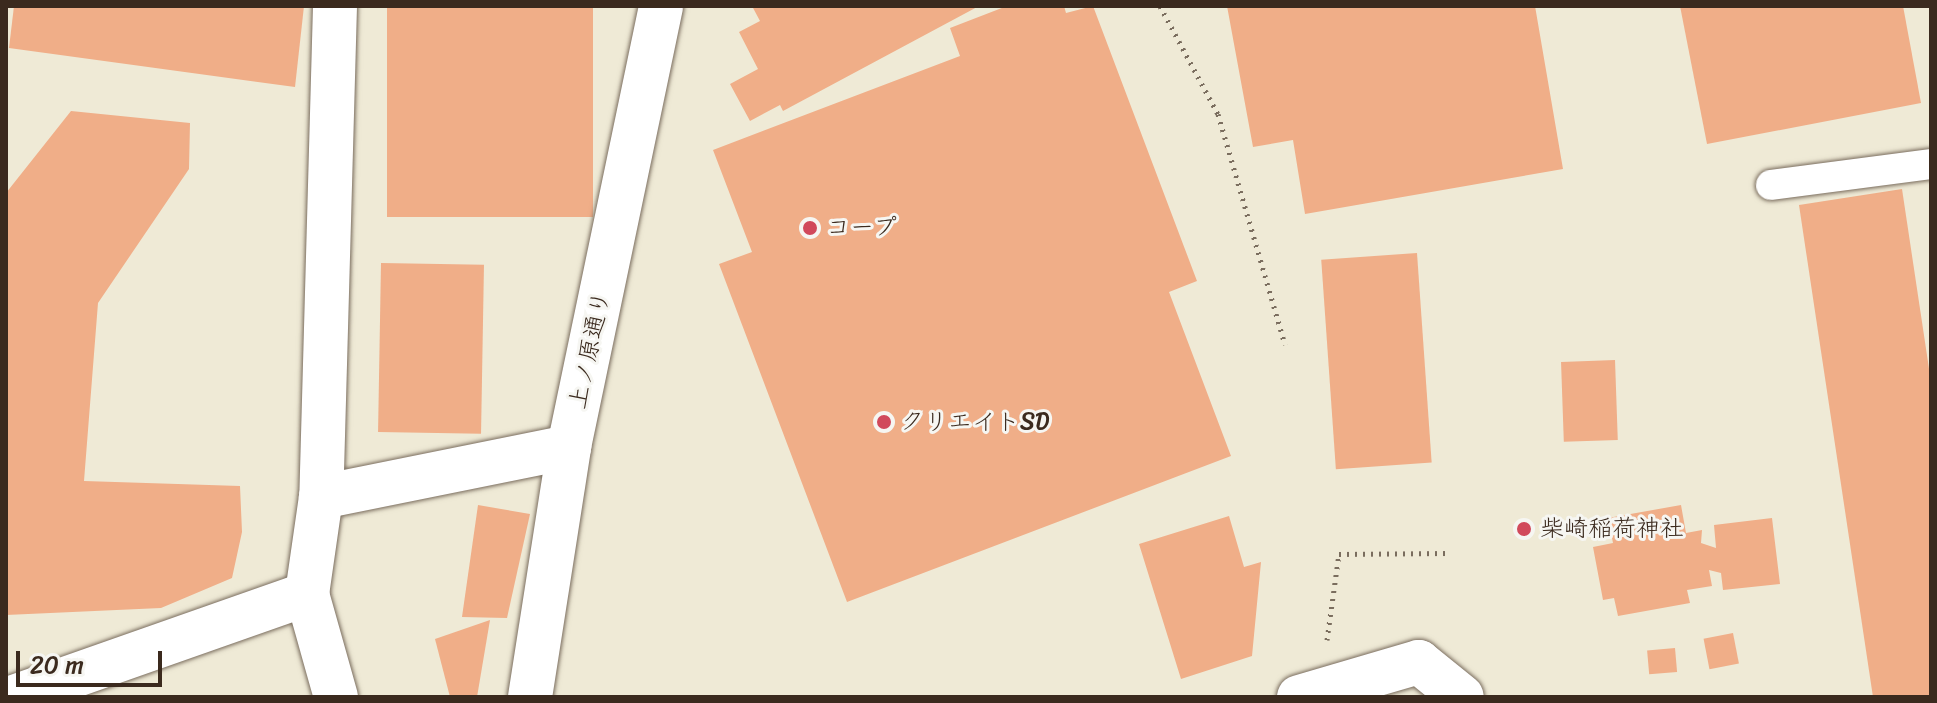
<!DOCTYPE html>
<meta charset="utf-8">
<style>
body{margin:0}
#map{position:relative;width:1937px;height:703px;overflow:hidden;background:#efead6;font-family:Sriracha,"Klee One",sans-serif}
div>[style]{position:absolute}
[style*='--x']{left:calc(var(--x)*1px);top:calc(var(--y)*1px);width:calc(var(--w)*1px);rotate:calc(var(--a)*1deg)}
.building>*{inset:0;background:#f0ae88;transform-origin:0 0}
.path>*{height:5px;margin-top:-2.5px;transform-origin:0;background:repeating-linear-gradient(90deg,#7a6d5e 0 2px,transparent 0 8px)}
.roads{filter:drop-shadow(0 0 2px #7a6d5e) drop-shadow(0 0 2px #7a6d5e)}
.service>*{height:30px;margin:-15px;padding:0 15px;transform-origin:15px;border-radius:15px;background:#fff}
.minor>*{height:44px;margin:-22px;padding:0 22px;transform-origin:22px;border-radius:22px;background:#fff}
.tertiary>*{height:44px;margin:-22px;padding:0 22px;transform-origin:22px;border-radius:22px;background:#fff}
.dots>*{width:22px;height:22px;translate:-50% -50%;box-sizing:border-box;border:4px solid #f6f6f2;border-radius:50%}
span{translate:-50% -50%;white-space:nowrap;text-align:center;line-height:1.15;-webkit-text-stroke:6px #f6f6f2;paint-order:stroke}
.poi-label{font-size:24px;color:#3b2a1e}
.left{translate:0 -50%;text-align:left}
.street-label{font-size:24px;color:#3b2a1e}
.frame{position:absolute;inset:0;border:8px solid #3b2a1e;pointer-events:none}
.scale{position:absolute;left:16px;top:651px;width:146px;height:36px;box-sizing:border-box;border:4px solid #3b2a1e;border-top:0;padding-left:10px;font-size:24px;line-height:28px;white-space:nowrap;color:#3b2a1e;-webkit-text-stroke:6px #f6f6f2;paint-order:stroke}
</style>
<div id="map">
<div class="building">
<div style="clip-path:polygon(14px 6px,304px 6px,295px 87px,9px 48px)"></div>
<div style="left:387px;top:6px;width:206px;height:211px"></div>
<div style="clip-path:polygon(752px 6px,979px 6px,783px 111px,780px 105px,750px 121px,730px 84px,758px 69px,739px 32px,760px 21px)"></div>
<div style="clip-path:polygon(1007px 6px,1064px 6px,1066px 13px,1093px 6px,1197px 281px,1169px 292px,1231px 456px,847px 602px,719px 264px,752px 252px,713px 150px,960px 56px,950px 28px)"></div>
<div style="clip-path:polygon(1227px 6px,1535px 6px,1563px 169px,1305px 214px,1293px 140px,1253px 147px)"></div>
<div style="clip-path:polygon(1680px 6px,1903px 6px,1921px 103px,1707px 144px)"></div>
<div style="clip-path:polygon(71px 111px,190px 123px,189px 169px,98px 303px,84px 481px,240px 486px,242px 532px,232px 578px,161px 608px,6px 615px,6px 193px)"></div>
<div style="clip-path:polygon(1902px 189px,1931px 382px,1931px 697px,1873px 697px,1799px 205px)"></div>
<div style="left:1417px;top:253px;width:210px;height:96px;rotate:86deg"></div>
<div style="left:381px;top:263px;width:103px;height:169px;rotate:1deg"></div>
<div style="left:1615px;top:360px;width:80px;height:54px;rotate:88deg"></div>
<div style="clip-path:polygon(478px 505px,530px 514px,507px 618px,462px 617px)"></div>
<div style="clip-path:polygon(1681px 505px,1686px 533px,1702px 530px,1701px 543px,1716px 548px,1714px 525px,1772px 518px,1780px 584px,1723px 590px,1721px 573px,1709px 570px,1712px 586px,1687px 590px,1690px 603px,1618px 616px,1614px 598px,1603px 600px,1593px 547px,1613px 543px,1608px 518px)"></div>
<div style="clip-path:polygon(1229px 516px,1244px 567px,1261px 562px,1252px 656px,1181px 679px,1139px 544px)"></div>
<div style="clip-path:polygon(490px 620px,477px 697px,450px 697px,435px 639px)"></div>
<div style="left:1733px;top:633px;width:31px;height:30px;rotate:79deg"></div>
<div style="left:1675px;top:648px;width:24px;height:28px;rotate:85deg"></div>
</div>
<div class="path">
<div style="--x:1160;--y:6;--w:123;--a:61.8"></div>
<div style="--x:1218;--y:114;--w:240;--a:73.8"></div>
<div style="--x:1327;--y:640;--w:87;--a:-82.1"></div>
<div style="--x:1339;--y:554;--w:109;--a:-0.5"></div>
</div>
<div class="roads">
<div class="service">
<div style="--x:1771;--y:185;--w:161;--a:-7.5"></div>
</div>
<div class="minor">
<div style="--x:335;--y:6;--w:491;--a:91.6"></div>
<div style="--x:321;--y:497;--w:98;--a:98.2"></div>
<div style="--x:307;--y:594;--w:107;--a:74.3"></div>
<div style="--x:321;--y:497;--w:253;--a:-11.4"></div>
<div style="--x:14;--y:697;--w:311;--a:-19.4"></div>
<div style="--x:1299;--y:697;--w:125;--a:-16.3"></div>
<div style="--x:1419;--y:662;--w:55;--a:39.1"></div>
</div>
<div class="tertiary">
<div style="--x:530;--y:697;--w:253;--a:-81.1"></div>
<div style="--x:569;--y:447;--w:450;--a:-78.2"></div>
</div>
</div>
<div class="dots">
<div style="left:810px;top:228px;background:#d1495b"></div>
<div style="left:884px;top:422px;background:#d1495b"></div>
<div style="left:1524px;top:529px;background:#d1495b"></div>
</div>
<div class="poi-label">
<span class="left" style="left:826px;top:228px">コープ</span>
<span class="left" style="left:900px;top:422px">クリエイトSD</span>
<span class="left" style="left:1540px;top:529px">柴崎稲荷神社</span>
</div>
<div class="street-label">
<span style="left:590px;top:350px;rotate:-78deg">上ノ原通り</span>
</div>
<div class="frame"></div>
<div class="scale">20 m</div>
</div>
